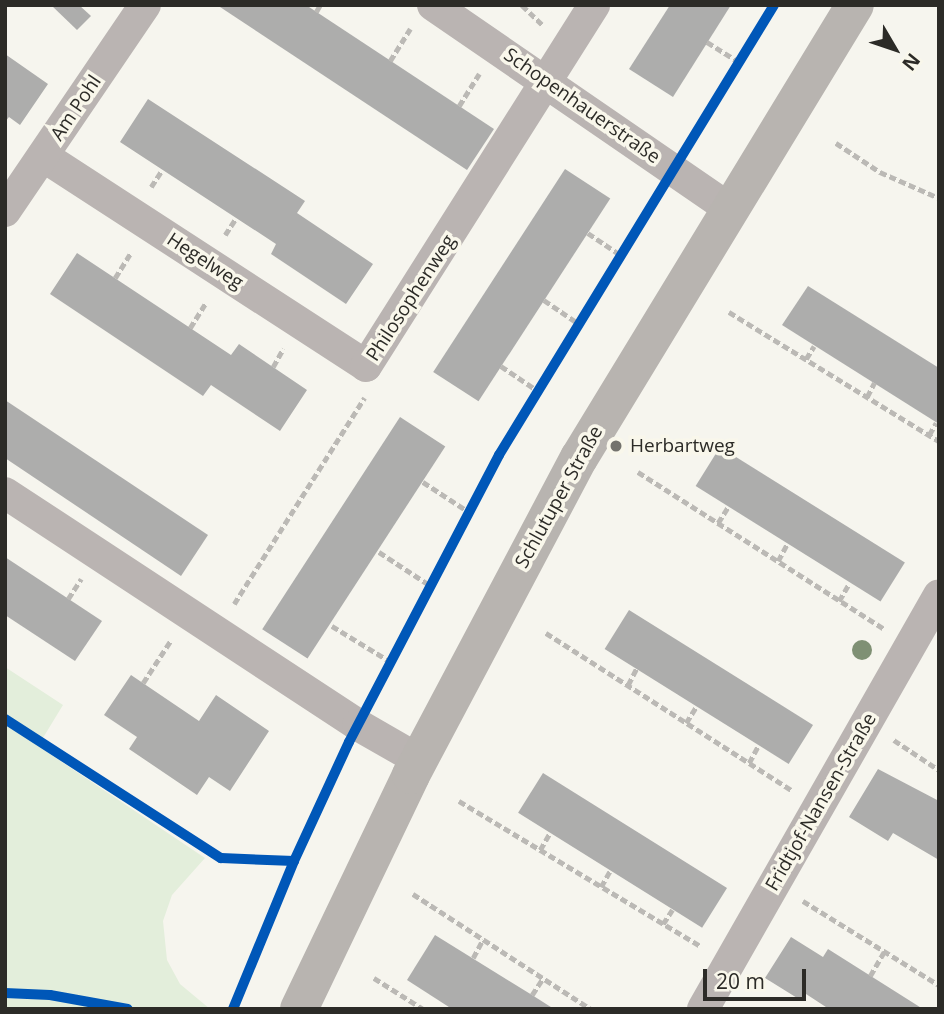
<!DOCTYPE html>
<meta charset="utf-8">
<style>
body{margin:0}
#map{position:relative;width:944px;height:1014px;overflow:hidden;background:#f6f5ee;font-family:"Open Sans",sans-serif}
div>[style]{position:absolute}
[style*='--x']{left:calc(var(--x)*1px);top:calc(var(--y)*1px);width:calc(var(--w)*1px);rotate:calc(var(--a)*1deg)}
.green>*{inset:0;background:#e3eedb}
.building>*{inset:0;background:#adadac;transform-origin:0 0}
.path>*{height:4.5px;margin-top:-2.25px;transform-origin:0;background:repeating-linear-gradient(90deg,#bbb9b5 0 7px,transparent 0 10.5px)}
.minor>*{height:32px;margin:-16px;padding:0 16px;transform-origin:16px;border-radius:16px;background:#bab4b2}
.secondary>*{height:38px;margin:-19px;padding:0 19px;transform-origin:19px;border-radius:19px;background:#b8b4b0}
.cycleway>*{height:10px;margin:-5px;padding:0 5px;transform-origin:5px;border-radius:5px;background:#0057b8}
.trees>*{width:20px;height:20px;margin:-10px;border-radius:50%;background:#7f9074}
.dots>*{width:19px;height:19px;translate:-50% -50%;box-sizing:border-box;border:4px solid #f9f7eb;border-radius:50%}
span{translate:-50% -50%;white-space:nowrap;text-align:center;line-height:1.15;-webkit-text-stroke:7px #f9f7eb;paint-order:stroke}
.street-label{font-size:19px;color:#2c2b27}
.poi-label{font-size:19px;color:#2c2b27}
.left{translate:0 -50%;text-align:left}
.frame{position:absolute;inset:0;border:7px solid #2c2b27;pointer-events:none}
.north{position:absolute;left:860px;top:14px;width:70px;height:70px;-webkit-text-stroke:5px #f9f7eb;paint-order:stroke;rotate:129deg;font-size:19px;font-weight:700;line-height:28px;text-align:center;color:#2c2b27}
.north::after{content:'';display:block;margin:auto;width:24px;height:32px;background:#2c2b27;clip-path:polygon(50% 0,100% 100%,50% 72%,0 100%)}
.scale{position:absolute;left:703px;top:969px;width:103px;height:32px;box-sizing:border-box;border:4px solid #2c2b27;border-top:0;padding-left:9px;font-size:21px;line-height:24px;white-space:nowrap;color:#2c2b27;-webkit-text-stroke:5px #f9f7eb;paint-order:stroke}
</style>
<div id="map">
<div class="green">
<div style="clip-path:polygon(5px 667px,63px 705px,38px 746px,205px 858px,172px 895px,163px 921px,167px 960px,180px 984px,210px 1009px,5px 1009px)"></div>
</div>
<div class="building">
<div style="clip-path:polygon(51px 5px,79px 5px,91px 16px,77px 30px)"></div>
<div style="clip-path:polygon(217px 5px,306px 5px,494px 129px,467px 170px)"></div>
<div style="clip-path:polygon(670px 5px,731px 5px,673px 97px,629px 69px)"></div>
<div style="clip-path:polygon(5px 54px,48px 84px,20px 125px,9px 117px,5px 122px)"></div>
<div style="clip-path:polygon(148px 99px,305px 201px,297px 213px,373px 264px,346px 304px,271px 254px,276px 244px,120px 142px)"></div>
<div style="left:565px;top:169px;width:54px;height:242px;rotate:33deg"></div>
<div style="clip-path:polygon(77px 253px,231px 355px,239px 344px,307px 390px,280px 431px,211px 385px,203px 396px,50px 294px)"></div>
<div style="clip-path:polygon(808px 286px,939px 368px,939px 424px,782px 325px)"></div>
<div style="clip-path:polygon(5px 400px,208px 535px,181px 576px,5px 458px)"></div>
<div style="left:400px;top:417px;width:54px;height:253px;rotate:33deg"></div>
<div style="left:720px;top:447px;width:218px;height:46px;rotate:32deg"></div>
<div style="clip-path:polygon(5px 557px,102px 621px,75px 661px,5px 615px)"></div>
<div style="left:629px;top:610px;width:217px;height:46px;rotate:32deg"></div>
<div style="clip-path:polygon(131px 675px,199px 721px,216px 695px,269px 731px,230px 791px,209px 777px,197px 795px,129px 749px,137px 737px,104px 715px)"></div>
<div style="clip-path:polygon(878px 769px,939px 801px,939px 860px,893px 833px,888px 841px,849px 817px)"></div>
<div style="left:543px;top:773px;width:217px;height:47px;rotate:32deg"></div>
<div style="clip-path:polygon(435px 935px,532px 995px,554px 1009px,452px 1009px,407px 980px)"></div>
<div style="clip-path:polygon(791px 937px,823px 957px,828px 949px,923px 1009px,829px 1009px,806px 994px,802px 1001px,765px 978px)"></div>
</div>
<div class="path">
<div style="--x:522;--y:5;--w:30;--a:44"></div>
<div style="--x:316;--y:12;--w:8;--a:-60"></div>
<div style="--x:707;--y:42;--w:38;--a:32"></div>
<div style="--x:390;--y:61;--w:38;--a:-58"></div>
<div style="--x:459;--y:106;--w:38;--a:-58"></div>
<div style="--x:836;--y:143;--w:53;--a:33.4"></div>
<div style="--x:880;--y:172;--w:64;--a:23.8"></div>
<div style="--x:151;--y:187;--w:20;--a:-57"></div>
<div style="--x:588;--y:233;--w:40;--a:34"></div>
<div style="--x:225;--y:235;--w:20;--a:-57"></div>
<div style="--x:115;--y:278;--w:31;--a:-58"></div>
<div style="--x:544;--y:300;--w:42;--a:34.4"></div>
<div style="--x:729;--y:312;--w:246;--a:31.6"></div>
<div style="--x:190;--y:328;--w:31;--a:-58"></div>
<div style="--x:806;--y:359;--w:15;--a:-58"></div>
<div style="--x:501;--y:366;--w:45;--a:34"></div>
<div style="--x:273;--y:367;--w:21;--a:-61"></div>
<div style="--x:867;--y:397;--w:16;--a:-63"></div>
<div style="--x:929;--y:435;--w:14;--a:-60"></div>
<div style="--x:638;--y:472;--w:292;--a:32.5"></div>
<div style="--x:423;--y:482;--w:55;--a:33.1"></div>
<div style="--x:718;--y:523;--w:19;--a:-58"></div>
<div style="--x:379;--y:552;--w:62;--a:33.2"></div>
<div style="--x:778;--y:561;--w:19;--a:-62"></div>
<div style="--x:68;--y:599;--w:24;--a:-57"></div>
<div style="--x:839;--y:601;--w:20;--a:-60"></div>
<div style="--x:234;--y:604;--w:244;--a:-57.7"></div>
<div style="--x:332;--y:626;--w:69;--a:31.4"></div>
<div style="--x:546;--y:633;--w:293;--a:32.6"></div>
<div style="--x:143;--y:683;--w:51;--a:-56.9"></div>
<div style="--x:628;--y:685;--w:18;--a:-63"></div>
<div style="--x:686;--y:723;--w:19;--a:-58"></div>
<div style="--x:894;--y:740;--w:54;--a:33.7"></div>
<div style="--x:749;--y:763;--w:19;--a:-62"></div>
<div style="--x:459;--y:801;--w:283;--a:31"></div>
<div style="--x:540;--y:850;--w:20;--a:-60"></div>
<div style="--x:601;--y:887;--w:18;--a:-61"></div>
<div style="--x:413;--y:894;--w:212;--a:32.9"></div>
<div style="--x:803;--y:901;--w:160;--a:31.7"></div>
<div style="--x:663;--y:924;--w:17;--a:-57"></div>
<div style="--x:473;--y:958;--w:21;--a:-62"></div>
<div style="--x:870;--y:976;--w:28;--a:-60"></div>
<div style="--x:374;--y:978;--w:58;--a:32.3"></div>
<div style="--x:532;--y:995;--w:20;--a:-57"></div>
</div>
<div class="minor">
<div style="--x:433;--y:5;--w:360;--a:34.5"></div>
<div style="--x:43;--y:156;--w:385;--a:33"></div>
<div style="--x:366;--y:366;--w:427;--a:-57.7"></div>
<div style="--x:5;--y:211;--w:249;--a:-55.8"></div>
<div style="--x:5;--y:493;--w:422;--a:33.3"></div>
<div style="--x:358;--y:725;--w:70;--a:29.8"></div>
<div style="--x:703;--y:1009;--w:476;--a:-60.3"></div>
</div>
<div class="secondary">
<div style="--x:299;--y:1009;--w:259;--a:-64.4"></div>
<div style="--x:411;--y:775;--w:359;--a:-62.1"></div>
<div style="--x:579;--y:458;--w:530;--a:-58.65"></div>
</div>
<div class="cycleway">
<div style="--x:5;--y:719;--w:257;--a:32.8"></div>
<div style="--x:221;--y:858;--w:73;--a:2.4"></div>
<div style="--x:5;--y:993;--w:45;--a:2.5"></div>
<div style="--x:50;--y:995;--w:79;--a:10.2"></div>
<div style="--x:233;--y:1009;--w:160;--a:-67.6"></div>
<div style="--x:294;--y:861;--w:131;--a:-65.2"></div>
<div style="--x:349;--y:742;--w:324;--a:-62.4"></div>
<div style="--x:499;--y:455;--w:527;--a:-58.57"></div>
</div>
<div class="trees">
<div style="left:862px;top:650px"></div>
</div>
<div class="dots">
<div style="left:616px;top:446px;background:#73726d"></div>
</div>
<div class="street-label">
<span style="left:582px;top:106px;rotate:35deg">Schopenhauerstraße</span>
<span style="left:76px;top:108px;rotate:-56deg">Am Pohl</span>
<span style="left:205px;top:261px;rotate:33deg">Hegelweg</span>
<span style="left:411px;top:298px;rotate:-57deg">Philosophenweg</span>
<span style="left:559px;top:497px;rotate:-61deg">Schlutuper Straße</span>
<span style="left:821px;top:802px;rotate:-60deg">Fridtjof-Nansen-Straße</span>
</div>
<div class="poi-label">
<span class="left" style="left:630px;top:446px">Herbartweg</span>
</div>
<div class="frame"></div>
<div class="north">N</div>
<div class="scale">20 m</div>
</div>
